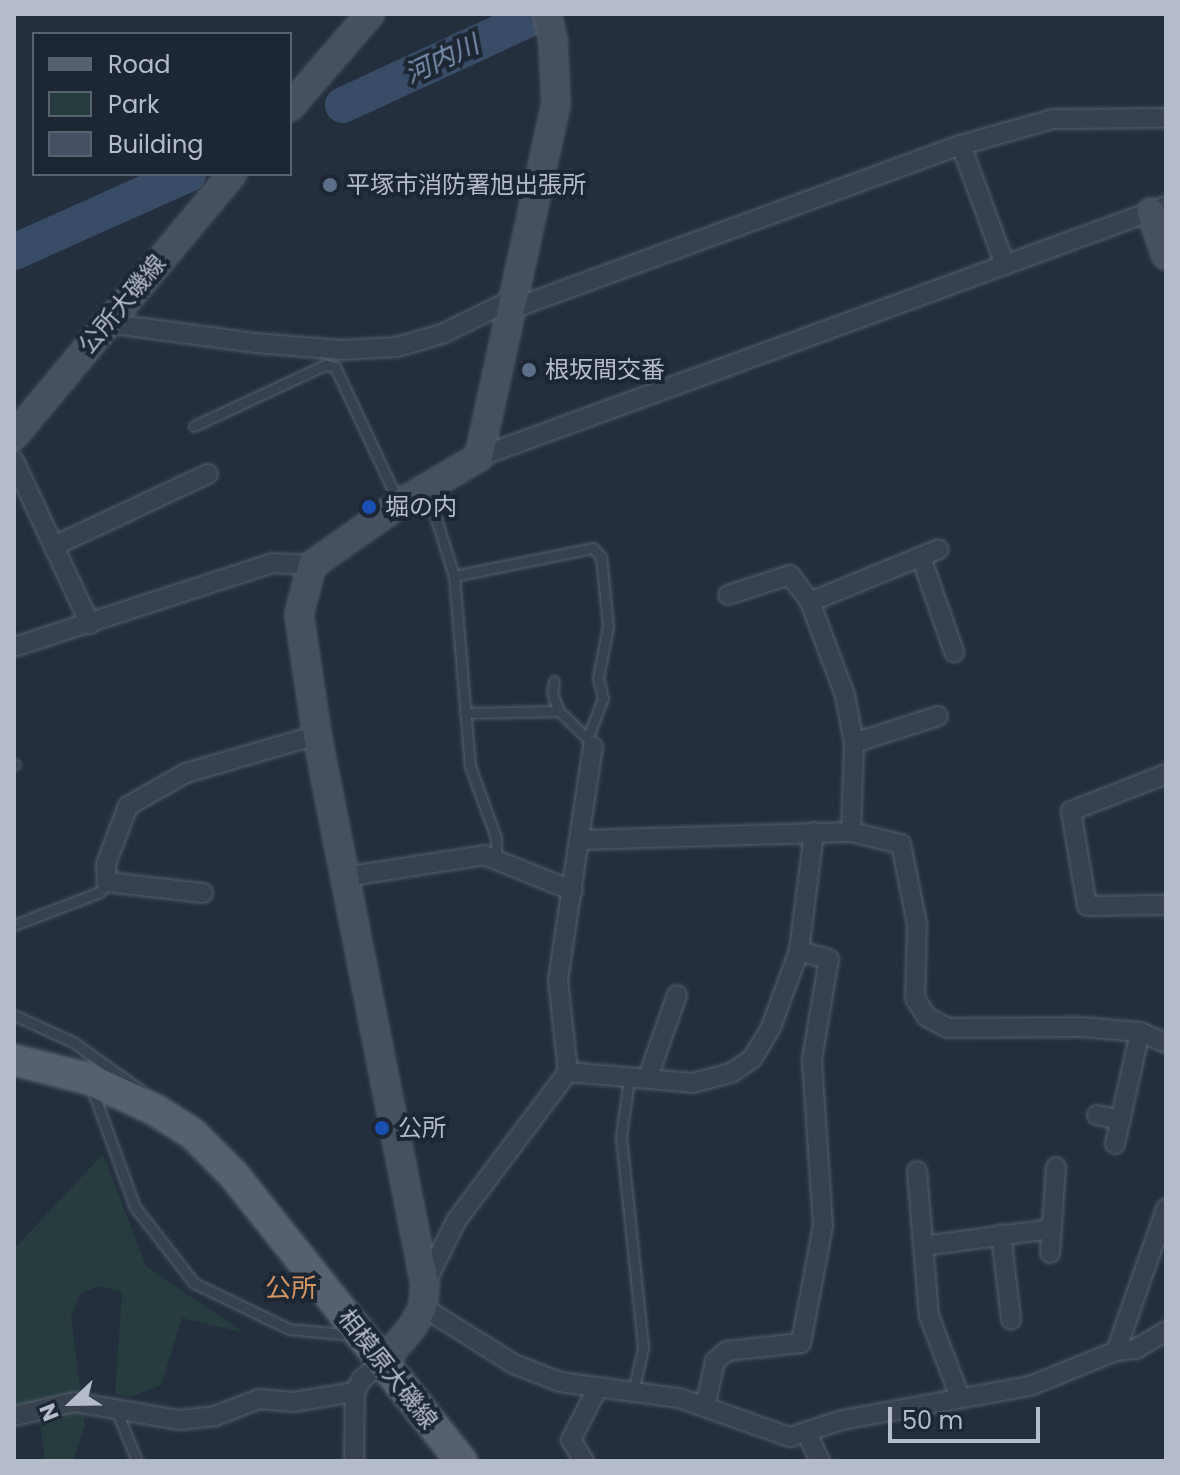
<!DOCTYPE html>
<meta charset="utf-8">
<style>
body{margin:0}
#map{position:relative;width:1180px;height:1475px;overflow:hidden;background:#242f3e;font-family:Poppins,"Noto Sans JP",sans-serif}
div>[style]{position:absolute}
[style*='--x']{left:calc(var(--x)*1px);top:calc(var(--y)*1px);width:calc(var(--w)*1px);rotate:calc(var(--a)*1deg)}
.green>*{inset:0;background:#263c3f}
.river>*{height:36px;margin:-18px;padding:0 18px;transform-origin:18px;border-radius:18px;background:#394c67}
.building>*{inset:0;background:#455162;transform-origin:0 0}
.roads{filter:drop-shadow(0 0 2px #565f6c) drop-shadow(0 0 2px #565f6c)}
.lane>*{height:9px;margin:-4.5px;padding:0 4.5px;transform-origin:4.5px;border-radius:4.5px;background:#38414e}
.street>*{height:18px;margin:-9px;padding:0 9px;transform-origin:9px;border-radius:9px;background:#38414e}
.secondary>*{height:26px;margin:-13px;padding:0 13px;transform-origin:13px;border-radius:13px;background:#465061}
.primary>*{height:30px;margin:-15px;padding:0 15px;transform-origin:15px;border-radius:15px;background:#56606e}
.dots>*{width:22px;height:22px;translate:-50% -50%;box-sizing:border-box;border:4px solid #1d2633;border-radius:50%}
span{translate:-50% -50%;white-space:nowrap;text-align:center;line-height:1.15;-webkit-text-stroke:8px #1d2633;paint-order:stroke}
.poi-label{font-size:24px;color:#b4bcc9}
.left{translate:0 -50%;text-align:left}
.street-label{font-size:24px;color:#b4bcc9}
.water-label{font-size:26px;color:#7c92b1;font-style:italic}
.neighbourhood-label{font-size:26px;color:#d59563}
.frame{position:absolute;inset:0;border:16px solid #b4bcc9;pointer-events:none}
.legend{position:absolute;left:32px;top:32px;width:260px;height:144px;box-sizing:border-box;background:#1d2633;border:2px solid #59626f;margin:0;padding:10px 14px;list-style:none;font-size:24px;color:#b4bcc9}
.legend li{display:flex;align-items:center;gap:16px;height:40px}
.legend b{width:40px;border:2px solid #59626f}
.north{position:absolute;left:32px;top:1363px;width:80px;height:80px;-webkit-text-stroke:6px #1d2633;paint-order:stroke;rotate:248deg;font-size:22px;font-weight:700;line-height:32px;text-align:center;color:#b4bcc9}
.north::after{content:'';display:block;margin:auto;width:28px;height:36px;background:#b4bcc9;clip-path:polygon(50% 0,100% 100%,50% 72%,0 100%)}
.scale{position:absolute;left:888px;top:1407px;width:152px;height:36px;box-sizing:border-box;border:4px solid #b4bcc9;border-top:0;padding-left:10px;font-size:24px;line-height:28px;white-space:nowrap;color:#b4bcc9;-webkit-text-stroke:6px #1d2633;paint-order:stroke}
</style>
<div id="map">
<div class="green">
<div style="clip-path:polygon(103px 1154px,146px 1266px,245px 1333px,182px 1318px,161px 1385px,131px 1397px,115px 1394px,122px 1292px,100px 1286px,80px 1293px,71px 1318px,85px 1425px,73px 1461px,45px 1461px,40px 1424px,14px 1412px,14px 1249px)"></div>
</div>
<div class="river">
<div style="--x:343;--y:105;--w:217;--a:-24.8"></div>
<div style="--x:14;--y:252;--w:191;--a:-24.1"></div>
</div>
<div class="building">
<div style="left:521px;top:361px;width:19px;height:13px;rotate:12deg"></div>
</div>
<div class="roads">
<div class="lane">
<div style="--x:194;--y:426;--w:145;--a:-25"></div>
<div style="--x:325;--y:365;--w:10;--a:11"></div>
<div style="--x:335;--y:367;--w:148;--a:64.8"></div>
<div style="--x:427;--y:490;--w:90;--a:72.6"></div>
<div style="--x:454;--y:576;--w:191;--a:85.2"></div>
<div style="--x:470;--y:766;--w:77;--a:70.1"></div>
<div style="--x:496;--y:838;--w:22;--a:90"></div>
<div style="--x:454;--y:576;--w:142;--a:-11.4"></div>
<div style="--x:593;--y:548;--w:12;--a:48"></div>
<div style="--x:601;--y:557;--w:69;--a:84.2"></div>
<div style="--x:608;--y:626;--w:53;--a:100.9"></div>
<div style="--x:598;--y:678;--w:21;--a:76"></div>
<div style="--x:603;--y:698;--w:42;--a:111"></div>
<div style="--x:554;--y:681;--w:12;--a:99"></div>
<div style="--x:552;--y:693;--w:19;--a:69"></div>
<div style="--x:559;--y:711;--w:42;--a:44"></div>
<div style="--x:465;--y:713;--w:94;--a:-1.2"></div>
<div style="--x:14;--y:765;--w:1;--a:-45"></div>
<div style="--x:14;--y:925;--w:92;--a:-21"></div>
<div style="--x:100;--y:892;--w:12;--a:-55"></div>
<div style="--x:14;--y:1015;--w:65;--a:24.6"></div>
<div style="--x:73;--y:1042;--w:86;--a:35.5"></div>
<div style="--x:629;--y:1079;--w:59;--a:97.9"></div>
<div style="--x:621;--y:1137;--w:212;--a:84"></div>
<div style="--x:643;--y:1348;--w:45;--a:102.8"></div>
<div style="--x:92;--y:1089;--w:126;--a:70"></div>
<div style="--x:135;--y:1207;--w:96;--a:52.2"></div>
<div style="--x:194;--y:1283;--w:106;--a:25.8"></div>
<div style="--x:289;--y:1329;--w:63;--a:5.4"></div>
<div style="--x:117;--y:1412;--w:53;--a:67.8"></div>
</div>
<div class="street">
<div style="--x:961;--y:145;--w:128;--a:69.9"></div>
<div style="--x:512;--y:309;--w:478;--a:-20.1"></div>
<div style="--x:961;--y:145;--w:96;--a:-15.8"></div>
<div style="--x:1053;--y:119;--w:113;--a:-0.5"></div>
<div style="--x:106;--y:323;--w:150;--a:7.6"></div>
<div style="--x:255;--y:343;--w:87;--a:4.6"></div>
<div style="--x:342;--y:350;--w:55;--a:-3.1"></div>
<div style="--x:397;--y:347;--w:47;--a:-16.1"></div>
<div style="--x:442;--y:334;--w:79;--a:-26.2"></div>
<div style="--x:479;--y:457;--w:731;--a:-20.07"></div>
<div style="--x:14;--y:461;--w:180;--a:65"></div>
<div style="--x:54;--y:546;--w:170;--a:-25.1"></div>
<div style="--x:921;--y:557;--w:101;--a:70.8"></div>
<div style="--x:728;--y:595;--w:65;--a:-17.9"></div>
<div style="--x:790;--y:575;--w:34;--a:53"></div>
<div style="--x:810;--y:602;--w:99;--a:69.4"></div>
<div style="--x:845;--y:695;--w:49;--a:79.4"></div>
<div style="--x:854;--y:743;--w:89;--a:91.9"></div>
<div style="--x:810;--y:602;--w:139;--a:-22.3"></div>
<div style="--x:14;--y:647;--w:272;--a:-18"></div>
<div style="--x:273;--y:563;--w:39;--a:3"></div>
<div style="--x:854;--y:743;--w:88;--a:-17.8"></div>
<div style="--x:1166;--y:774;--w:102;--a:158.7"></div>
<div style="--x:1071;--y:811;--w:96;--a:80.4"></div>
<div style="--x:1087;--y:906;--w:79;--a:-0.7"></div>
<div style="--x:581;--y:840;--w:270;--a:-1.7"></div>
<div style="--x:851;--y:832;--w:51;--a:13.5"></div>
<div style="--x:901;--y:844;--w:82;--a:78.7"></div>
<div style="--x:917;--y:924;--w:74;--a:91.5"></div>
<div style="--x:915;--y:998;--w:22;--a:58"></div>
<div style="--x:927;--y:1017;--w:24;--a:28"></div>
<div style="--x:948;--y:1028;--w:133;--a:-0.4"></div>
<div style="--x:1081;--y:1027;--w:59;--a:4.8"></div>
<div style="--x:1140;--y:1032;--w:28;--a:23"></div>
<div style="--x:344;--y:877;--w:142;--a:-8.9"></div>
<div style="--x:484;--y:855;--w:96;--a:22"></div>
<div style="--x:203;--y:893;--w:97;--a:-173.5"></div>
<div style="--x:107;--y:882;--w:18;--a:-93"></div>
<div style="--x:106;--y:864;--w:62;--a:-69.2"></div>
<div style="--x:128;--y:806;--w:67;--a:-29.6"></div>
<div style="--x:186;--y:773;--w:136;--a:-16.2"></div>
<div style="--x:568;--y:1072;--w:125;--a:5"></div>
<div style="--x:693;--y:1083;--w:39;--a:-15"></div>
<div style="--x:731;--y:1073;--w:25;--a:-34"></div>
<div style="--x:752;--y:1059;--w:37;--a:-59"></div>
<div style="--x:771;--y:1027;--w:81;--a:-69.8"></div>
<div style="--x:799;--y:951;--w:120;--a:-82.8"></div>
<div style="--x:648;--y:1077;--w:87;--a:-70.5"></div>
<div style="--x:1097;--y:1115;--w:24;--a:12"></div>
<div style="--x:1115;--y:1144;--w:115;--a:-77.4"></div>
<div style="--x:917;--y:1171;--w:145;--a:85.3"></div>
<div style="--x:929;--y:1316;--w:87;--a:69.1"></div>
<div style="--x:1001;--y:1234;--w:86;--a:83.3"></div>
<div style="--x:923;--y:1246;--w:128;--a:-7.6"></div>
<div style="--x:1050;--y:1253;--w:86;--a:-86"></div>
<div style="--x:425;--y:1284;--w:70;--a:-63.8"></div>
<div style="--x:456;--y:1221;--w:186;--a:-53.1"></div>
<div style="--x:568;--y:1072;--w:93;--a:-96.2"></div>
<div style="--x:558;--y:980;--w:236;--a:-81.5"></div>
<div style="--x:423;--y:1307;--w:107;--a:32.1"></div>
<div style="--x:514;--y:1364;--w:49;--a:21.4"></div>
<div style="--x:560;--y:1382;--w:120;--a:7.7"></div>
<div style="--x:679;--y:1398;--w:118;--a:19.4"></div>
<div style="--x:790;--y:1437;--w:55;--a:-18.1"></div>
<div style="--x:842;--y:1420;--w:191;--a:-10.3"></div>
<div style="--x:1030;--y:1386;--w:93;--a:-22.1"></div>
<div style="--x:1116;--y:1351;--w:20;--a:-6"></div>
<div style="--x:1136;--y:1349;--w:35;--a:-31"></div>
<div style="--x:1116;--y:1351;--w:151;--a:-70.6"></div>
<div style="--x:705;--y:1407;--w:47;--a:-77.7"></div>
<div style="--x:715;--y:1361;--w:16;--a:-40"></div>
<div style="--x:727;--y:1351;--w:74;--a:-6.2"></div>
<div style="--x:801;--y:1343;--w:119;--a:-79.4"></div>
<div style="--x:823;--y:1226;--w:167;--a:-93.8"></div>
<div style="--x:812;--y:1059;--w:101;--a:-80.4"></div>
<div style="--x:829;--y:959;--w:31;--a:-165"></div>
<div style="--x:14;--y:1416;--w:62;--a:-13.1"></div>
<div style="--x:74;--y:1402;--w:107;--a:9.7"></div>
<div style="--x:179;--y:1420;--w:36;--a:-6"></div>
<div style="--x:215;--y:1416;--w:47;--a:-21.1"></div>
<div style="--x:259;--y:1399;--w:34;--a:5"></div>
<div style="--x:293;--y:1402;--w:63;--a:-9.2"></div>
<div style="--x:806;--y:1432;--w:32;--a:64"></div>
<div style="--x:354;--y:1461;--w:69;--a:-89.2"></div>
<div style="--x:355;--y:1392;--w:15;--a:-62"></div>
<div style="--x:362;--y:1379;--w:27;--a:-39"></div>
<div style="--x:584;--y:1461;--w:25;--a:-122"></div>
<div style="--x:571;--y:1440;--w:59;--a:-63"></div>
</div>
<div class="secondary">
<div style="--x:290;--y:107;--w:123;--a:-49.3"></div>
<div style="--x:1151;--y:212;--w:46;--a:71.2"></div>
<div style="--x:14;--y:436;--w:341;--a:-50.2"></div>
<div style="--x:383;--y:1362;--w:47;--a:-50.2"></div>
<div style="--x:413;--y:1326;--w:21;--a:-62"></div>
<div style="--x:423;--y:1307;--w:23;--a:-85"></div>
<div style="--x:425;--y:1284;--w:560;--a:-101.13"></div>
<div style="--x:317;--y:735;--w:122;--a:-98.5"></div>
<div style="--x:299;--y:614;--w:51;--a:-75.1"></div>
<div style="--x:312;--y:565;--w:106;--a:-35"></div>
<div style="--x:399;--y:504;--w:93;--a:-30.4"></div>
<div style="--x:479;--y:457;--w:360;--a:-77.7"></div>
<div style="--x:556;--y:105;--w:65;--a:-92.6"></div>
<div style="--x:553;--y:40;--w:27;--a:-103"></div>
</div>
<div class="primary">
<div style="--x:14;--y:1060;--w:77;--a:14.2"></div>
<div style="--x:89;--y:1079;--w:75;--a:25.2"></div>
<div style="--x:157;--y:1111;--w:43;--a:32.6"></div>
<div style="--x:193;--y:1134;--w:57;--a:45"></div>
<div style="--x:233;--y:1174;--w:367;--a:51.5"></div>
</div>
</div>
<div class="dots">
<div style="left:330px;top:185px;background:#5c6f8a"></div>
<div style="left:529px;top:370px;background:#5c6f8a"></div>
<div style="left:369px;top:507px;background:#1a4fb4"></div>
<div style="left:382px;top:1128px;background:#1a4fb4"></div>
</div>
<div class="poi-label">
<span class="left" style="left:346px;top:185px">平塚市消防署旭出張所</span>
<span class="left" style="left:545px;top:370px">根坂間交番</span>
<span class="left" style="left:385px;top:507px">堀の内</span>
<span class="left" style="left:398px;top:1128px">公所</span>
</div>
<div class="street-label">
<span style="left:122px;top:304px;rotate:-50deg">公所大磯線</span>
<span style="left:388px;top:1369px;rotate:52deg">相模原大磯線</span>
</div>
<div class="water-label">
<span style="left:442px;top:60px;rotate:-25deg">河内川</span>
</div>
<div class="neighbourhood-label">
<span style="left:291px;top:1289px">公所</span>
</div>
<div class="frame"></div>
<ul class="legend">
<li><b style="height:10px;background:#56606e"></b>Road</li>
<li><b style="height:22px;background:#263c3f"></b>Park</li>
<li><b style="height:22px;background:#455162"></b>Building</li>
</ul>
<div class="north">N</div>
<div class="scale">50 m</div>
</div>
